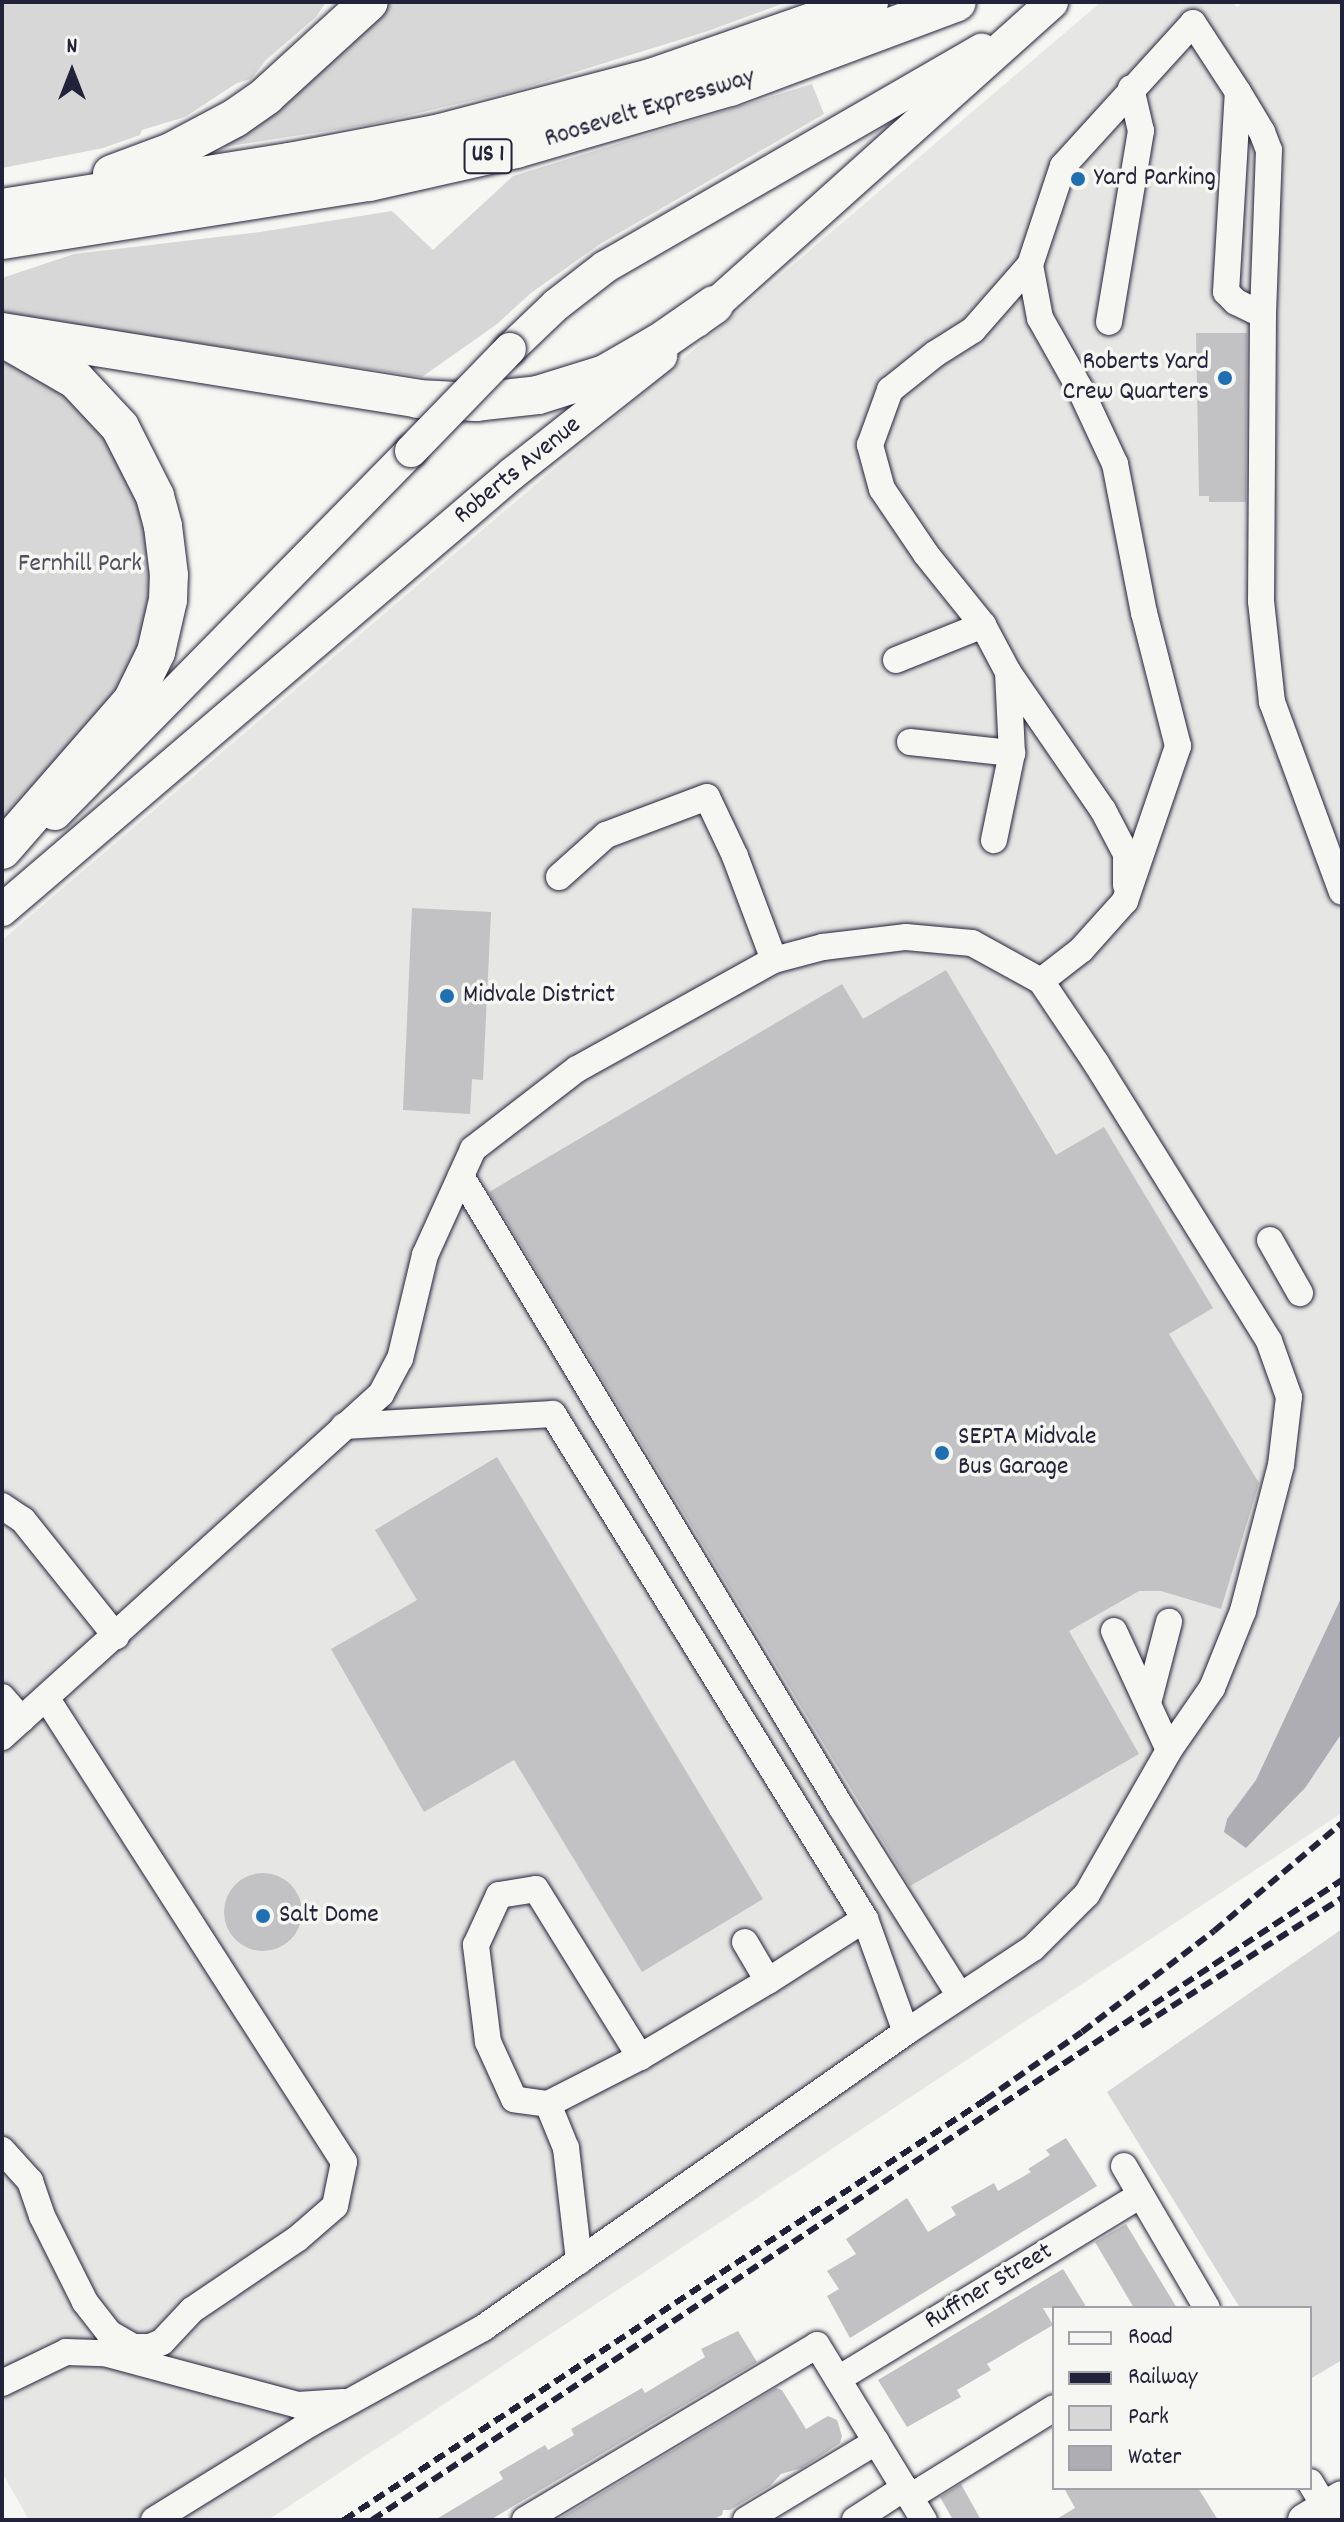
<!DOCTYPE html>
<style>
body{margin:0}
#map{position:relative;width:1344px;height:2522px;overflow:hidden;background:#f6f6f2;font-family:Dekko,sans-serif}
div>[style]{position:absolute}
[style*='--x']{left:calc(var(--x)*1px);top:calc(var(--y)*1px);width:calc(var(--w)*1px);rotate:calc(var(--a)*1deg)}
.built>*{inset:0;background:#e6e6e4}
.green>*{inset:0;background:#d7d7d7}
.water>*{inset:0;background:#adadb3}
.building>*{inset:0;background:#c2c2c4}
.round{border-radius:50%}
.roads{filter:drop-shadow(0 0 2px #22223b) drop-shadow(0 0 2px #22223b)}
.minor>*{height:26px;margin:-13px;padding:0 13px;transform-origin:13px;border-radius:13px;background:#f6f6f2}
.major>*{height:32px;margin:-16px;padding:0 16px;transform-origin:16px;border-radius:16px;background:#f6f6f2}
.highway>*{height:38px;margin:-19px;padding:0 19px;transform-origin:19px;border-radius:19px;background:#f6f6f2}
.rail>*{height:6px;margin-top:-3px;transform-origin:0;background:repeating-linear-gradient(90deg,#22223b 0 12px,transparent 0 18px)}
.bridges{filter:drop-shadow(0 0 2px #22223b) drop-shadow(0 0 2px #22223b)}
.major-bridge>*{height:32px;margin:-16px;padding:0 16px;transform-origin:16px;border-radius:16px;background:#f6f6f2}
.dots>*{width:22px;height:22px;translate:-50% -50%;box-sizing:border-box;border:4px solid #f6f6f2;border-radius:50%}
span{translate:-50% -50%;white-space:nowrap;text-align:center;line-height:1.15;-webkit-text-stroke:7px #f6f6f2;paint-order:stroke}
.shield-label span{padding:2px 6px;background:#f6f6f2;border:2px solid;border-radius:6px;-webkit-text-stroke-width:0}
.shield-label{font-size:24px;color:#22223b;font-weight:700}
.street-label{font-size:26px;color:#22223b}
.poi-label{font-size:26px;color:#22223b}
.left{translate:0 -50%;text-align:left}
.right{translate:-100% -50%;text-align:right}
.park-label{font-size:26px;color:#4f4f62}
.frame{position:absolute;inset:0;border:4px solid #22223b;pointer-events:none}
.legend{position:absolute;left:1052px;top:2306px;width:260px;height:184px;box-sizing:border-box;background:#f6f6f2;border:2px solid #a1a1a9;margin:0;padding:10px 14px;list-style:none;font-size:24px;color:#22223b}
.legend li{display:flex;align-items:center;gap:16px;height:40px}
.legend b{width:40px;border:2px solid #a1a1a9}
.north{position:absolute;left:32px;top:32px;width:80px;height:80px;-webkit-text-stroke:6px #f6f6f2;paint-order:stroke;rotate:0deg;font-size:22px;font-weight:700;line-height:32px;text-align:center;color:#22223b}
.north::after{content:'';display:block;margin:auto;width:28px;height:36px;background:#22223b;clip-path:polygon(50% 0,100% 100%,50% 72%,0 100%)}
</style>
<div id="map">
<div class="built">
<div style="clip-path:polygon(1101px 2px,1230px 2px,1238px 7px,1242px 2px,1342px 2px,1342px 1813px,268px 2520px,29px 2520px,2px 2472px,2px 940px)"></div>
</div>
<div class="green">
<div style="clip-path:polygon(2px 2px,326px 2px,316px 17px,266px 60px,251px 79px,237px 83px,185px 117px,142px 130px,140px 135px,103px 148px,2px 168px)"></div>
<div style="clip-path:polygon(392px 2px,787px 2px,705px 32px,517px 90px,372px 124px,223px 147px,305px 81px)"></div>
<div style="clip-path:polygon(812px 84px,824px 114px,600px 244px,531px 293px,497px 324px,422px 377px,2px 314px,2px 278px,74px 254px,260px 232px,392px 211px,433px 250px,513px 176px)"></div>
<div style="clip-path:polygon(2px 360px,88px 404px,158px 540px,140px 667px,2px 835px)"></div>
<div style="clip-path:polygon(1342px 1929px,1342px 2360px,1310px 2379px,1310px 2308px,1240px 2308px,1107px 2092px)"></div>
</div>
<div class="water">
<div style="clip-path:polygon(1342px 1596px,1342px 1733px,1305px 1788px,1246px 1848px,1224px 1832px,1227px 1819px,1256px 1780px)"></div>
</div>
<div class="building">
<div style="clip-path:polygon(1196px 333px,1247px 333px,1246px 502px,1209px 502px,1209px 496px,1199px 496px)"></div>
<div style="clip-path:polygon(412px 908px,491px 912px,483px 1080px,472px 1079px,470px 1114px,403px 1110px)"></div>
<div style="clip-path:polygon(946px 970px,1056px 1155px,1104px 1127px,1213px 1308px,1169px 1334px,1259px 1483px,1221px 1609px,1161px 1591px,1139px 1591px,1069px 1631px,1139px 1754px,910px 1886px,489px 1192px,842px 984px,863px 1019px)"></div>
<div style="clip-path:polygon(497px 1457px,763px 1899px,642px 1972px,514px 1760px,424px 1812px,331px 1649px,417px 1600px,375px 1530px)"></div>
<div class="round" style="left:224px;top:1873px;width:78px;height:78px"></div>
<div style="clip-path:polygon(1066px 2138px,1097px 2186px,850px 2338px,827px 2296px,839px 2289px,827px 2271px,856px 2254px,846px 2239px,907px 2198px,928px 2232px,956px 2215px,951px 2207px,994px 2183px,998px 2191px,1031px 2172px,1028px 2169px,1050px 2155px,1046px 2150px)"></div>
<div style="clip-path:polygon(1126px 2224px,1177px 2308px,1134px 2308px,1095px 2242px)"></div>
<div style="clip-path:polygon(1063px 2269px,1087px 2308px,1043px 2308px,1053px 2325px,987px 2364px,991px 2370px,957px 2390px,961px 2397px,907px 2427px,878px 2380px)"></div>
<div style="clip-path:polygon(738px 2331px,757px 2362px,490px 2520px,435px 2520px,503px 2479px,499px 2472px,545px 2445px,548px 2450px,574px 2435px,571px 2429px,642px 2388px,645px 2393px,705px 2357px,701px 2349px)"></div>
<div style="clip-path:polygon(776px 2388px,782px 2390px,806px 2429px,828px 2416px,837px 2420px,842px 2436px,840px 2443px,802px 2468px,781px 2474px,770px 2486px,730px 2510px,723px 2510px,722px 2515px,712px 2520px,557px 2520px)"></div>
<div style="clip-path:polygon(961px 2484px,981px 2520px,953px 2520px,940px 2497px)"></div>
<div style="clip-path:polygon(1064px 2488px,1198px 2488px,1218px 2520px,1055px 2520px,1075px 2508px)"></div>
</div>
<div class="roads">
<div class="minor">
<div style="--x:1263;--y:315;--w:286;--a:90.4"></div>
<div style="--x:1261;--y:601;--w:102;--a:83.8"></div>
<div style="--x:1272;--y:702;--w:202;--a:69.8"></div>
<div style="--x:1109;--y:322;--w:194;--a:-80.5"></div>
<div style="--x:1141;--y:131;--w:44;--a:-103.1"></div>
<div style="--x:983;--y:625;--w:91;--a:-128.8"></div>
<div style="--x:926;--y:554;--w:78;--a:-124.1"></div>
<div style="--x:882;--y:489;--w:46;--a:-105.3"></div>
<div style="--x:870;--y:445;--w:59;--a:-70"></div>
<div style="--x:890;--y:390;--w:58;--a:-38.7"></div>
<div style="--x:935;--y:354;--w:45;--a:-32.3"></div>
<div style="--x:973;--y:330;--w:86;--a:-48.8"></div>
<div style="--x:1030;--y:265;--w:104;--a:-71.6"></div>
<div style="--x:1063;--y:166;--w:193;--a:-47.7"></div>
<div style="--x:1193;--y:23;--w:82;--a:56.9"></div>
<div style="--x:1238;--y:92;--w:47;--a:59"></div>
<div style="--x:1262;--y:132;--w:19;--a:69"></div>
<div style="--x:1269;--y:150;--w:165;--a:92.1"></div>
<div style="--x:1263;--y:315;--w:30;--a:-154"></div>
<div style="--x:1236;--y:302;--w:14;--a:-135"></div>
<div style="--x:1226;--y:292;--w:200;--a:-86.6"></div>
<div style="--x:896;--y:660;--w:94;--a:-21.9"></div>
<div style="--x:983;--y:625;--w:53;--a:62"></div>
<div style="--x:1008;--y:672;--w:81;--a:87.2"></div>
<div style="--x:1008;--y:672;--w:168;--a:55.5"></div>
<div style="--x:1103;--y:810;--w:50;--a:62.4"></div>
<div style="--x:1126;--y:854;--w:31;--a:90"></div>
<div style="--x:910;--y:742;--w:103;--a:6.2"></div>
<div style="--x:1012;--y:753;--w:89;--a:101.7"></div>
<div style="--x:774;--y:960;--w:51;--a:-14.9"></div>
<div style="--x:823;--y:947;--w:84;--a:-6.9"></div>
<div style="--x:906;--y:937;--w:66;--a:5.2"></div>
<div style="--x:972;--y:943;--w:79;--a:28.8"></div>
<div style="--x:1041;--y:981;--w:51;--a:-37.8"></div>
<div style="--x:1081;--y:950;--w:66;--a:-48.1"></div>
<div style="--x:1125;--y:901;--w:164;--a:-71.1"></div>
<div style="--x:1178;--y:746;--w:137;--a:-104.3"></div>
<div style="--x:1144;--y:613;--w:152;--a:-101"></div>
<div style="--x:1115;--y:464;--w:83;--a:-115"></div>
<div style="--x:1080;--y:389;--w:81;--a:-119.4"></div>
<div style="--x:1040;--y:318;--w:54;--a:-100.7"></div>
<div style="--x:1041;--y:981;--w:99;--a:56.1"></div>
<div style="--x:1096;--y:1063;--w:327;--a:58.1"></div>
<div style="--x:1269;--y:1341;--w:59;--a:70.3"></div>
<div style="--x:1289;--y:1397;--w:68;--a:96.7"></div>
<div style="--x:1281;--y:1465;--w:151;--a:104.6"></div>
<div style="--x:1243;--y:1611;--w:83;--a:111.9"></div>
<div style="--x:1212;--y:1688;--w:75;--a:124.7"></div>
<div style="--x:1169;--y:1750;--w:131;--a:-114.8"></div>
<div style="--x:461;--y:1176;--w:737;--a:58.94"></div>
<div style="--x:841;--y:1807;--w:223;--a:57.8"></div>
<div style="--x:1270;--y:1240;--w:61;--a:60.5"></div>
<div style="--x:344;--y:1426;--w:209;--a:-3.3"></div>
<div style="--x:553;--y:1414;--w:594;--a:58.29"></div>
<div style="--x:2;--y:1506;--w:25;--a:34"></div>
<div style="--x:23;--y:1520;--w:149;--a:51.3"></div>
<div style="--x:2;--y:1697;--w:30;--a:49"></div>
<div style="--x:1148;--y:1703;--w:84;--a:-75.5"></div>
<div style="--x:2;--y:1737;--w:511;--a:-42.15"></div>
<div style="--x:381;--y:1394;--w:40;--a:-62"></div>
<div style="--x:400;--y:1359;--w:107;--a:-76.5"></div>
<div style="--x:425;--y:1255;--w:116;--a:-65.6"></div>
<div style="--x:473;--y:1149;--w:131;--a:-37.6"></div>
<div style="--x:577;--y:1069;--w:225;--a:-29"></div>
<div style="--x:774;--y:960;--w:111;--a:-110.6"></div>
<div style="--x:735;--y:856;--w:65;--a:-115.4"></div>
<div style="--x:707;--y:797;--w:108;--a:159.4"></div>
<div style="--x:606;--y:835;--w:63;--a:138.2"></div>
<div style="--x:745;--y:1942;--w:45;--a:59.5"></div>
<div style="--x:768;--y:1981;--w:115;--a:-32.6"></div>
<div style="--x:865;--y:1919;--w:120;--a:70.1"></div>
<div style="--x:906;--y:2032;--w:152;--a:-33.5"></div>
<div style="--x:1033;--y:1948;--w:76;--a:-45"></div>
<div style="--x:1087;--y:1894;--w:166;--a:-60.3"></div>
<div style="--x:640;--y:2057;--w:103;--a:152.9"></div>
<div style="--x:548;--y:2104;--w:34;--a:-172"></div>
<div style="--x:514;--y:2099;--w:63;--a:-114.5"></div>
<div style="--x:488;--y:2042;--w:98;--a:-97.1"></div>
<div style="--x:476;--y:1945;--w:55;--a:-65.3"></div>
<div style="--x:499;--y:1895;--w:37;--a:-9"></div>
<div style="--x:536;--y:1889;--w:198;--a:58.2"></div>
<div style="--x:640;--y:2057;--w:149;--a:-30.7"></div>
<div style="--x:548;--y:2104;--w:48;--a:67.8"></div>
<div style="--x:566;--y:2148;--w:114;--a:83.4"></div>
<div style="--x:2;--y:2150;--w:42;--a:47.9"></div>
<div style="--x:30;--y:2181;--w:37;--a:71"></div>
<div style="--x:42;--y:2216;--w:96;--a:63.4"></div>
<div style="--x:85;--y:2302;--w:39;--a:52"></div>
<div style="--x:109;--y:2333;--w:28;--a:30"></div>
<div style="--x:133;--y:2347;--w:17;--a:0"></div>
<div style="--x:150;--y:2347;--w:13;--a:-23"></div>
<div style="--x:162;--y:2342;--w:44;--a:-46.8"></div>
<div style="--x:192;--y:2310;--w:127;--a:-34.1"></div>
<div style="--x:297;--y:2239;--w:50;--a:-41"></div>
<div style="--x:335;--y:2206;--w:45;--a:-78.4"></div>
<div style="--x:344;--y:2162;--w:550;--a:-122.68"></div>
<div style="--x:1124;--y:2166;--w:164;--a:59.7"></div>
<div style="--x:838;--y:2379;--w:354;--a:-31.3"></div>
<div style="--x:2;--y:2383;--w:71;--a:-25.8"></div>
<div style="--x:66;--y:2352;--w:38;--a:2"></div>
<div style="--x:104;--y:2353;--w:201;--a:15"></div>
<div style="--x:298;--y:2405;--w:45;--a:-3.8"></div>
<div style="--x:1310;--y:2482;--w:44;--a:58.8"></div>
<div style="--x:910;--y:2497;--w:169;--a:-31.7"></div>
<div style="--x:154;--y:2520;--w:185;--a:-31.7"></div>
<div style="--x:311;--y:2423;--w:196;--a:-28.9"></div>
<div style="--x:483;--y:2328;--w:516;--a:-34.98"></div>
<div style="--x:525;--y:2520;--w:340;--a:-30.9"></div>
<div style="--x:817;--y:2345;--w:205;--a:58.6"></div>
<div style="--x:746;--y:2520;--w:152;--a:-31"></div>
<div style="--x:855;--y:2520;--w:59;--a:-33.1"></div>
</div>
<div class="major">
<div style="--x:697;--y:321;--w:477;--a:-41.9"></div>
<div style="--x:510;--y:349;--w:64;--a:-43.7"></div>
<div style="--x:556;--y:305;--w:62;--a:-37.8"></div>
<div style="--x:605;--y:267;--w:435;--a:-30"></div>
<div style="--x:55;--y:814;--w:508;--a:-45.56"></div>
<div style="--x:2;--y:910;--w:672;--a:-40.54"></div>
<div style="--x:513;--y:473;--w:189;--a:-38.3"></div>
<div style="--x:1304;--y:2520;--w:44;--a:-31.2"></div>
</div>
<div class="highway">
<div style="--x:112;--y:174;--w:63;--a:-20.4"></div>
<div style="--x:171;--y:152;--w:72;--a:-28"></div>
<div style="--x:235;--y:118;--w:38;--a:-35"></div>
<div style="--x:266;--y:96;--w:139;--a:-42.4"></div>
<div style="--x:2;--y:208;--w:292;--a:-9.1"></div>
<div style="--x:290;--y:162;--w:153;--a:-10.9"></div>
<div style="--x:440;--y:133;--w:218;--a:-14.6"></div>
<div style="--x:651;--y:78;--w:231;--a:-19.2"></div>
<div style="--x:2;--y:240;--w:372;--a:-9"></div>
<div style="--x:369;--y:182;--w:151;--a:-12.7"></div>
<div style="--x:516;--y:149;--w:223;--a:-16.2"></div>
<div style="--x:730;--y:87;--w:242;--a:-20.5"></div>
<div style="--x:2;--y:332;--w:421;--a:9.1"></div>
<div style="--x:418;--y:399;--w:58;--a:3"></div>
<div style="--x:476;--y:402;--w:62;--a:-6.4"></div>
<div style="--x:538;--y:395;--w:70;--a:-17.4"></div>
<div style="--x:605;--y:374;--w:62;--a:-29.9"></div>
<div style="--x:659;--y:343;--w:67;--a:-34.6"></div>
<div style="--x:2;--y:850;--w:198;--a:-48.9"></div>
<div style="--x:132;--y:701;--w:55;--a:-63.9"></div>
<div style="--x:156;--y:652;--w:53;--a:-77"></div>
<div style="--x:168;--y:600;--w:25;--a:-88"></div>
<div style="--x:169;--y:575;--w:49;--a:-97"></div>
<div style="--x:163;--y:526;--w:31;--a:-105"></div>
<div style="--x:155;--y:496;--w:77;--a:-116.9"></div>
<div style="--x:120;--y:427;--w:64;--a:-133.1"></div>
<div style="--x:76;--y:380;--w:74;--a:-150"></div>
</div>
</div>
<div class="rail">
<div style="--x:1141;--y:2026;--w:238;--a:-32.5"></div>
<div style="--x:344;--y:2520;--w:766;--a:-33.23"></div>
<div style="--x:985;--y:2100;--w:118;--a:-35"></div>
<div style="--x:1082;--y:2032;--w:166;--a:-37.4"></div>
<div style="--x:1214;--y:1931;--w:167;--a:-40.2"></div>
<div style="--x:372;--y:2520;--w:1162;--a:-33.42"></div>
</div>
<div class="bridges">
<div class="major-bridge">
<div style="--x:411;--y:451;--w:142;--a:-45.9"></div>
</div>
</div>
<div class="dots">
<div style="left:1078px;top:179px;background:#1f6fb2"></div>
<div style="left:1225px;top:378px;background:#1f6fb2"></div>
<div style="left:447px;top:996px;background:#1f6fb2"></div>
<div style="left:942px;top:1453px;background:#1f6fb2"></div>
<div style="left:263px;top:1916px;background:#1f6fb2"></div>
</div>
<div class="shield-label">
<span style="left:488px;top:156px">US 1</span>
</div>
<div class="street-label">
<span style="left:650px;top:109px;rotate:-17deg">Roosevelt Expressway</span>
<span style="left:518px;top:471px;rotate:-39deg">Roberts Avenue</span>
<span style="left:989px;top:2287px;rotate:-31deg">Ruffner Street</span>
</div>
<div class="poi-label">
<span class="left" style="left:1094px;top:179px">Yard Parking</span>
<span class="right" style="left:1209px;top:378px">Roberts Yard<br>Crew Quarters</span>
<span class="left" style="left:463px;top:996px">Midvale District</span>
<span class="left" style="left:958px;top:1453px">SEPTA Midvale<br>Bus Garage</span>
<span class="left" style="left:279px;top:1916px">Salt Dome</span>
</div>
<div class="park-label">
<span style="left:80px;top:565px">Fernhill Park</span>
</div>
<div class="frame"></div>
<ul class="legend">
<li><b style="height:10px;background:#f6f6f2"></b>Road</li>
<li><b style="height:10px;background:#22223b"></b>Railway</li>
<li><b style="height:22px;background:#d7d7d7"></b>Park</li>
<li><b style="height:22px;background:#adadb3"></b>Water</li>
</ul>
<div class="north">N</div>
</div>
